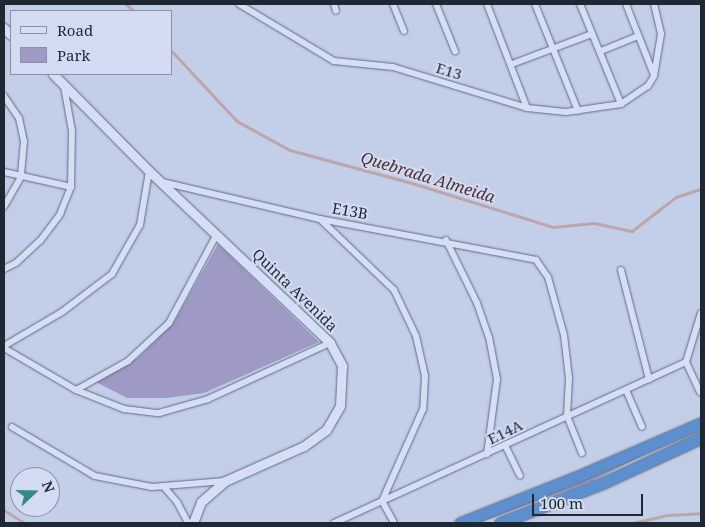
<!DOCTYPE html>
<style>
body{margin:0}
#map{position:relative;width:705px;height:527px;overflow:hidden;background:#c3cee8;font-family:"Noto Serif",serif}
div>[style]{position:absolute}
[style*='--x']{left:calc(var(--x)*1px);top:calc(var(--y)*1px);width:calc(var(--w)*1px);rotate:calc(var(--a)*1deg)}
.green>*{inset:0;background:#9e99c5}
.stream>*{height:2.5px;margin:-1.25px;padding:0 1.25px;transform-origin:1.25px;border-radius:1.25px;background:#bca5ab}
.roads{filter:drop-shadow(0 0 1px #5c6d80) drop-shadow(0 0 1px #5c6d80)}
.street>*{height:6px;margin:-3px;padding:0 3px;transform-origin:3px;border-radius:3px;background:#d5def4}
.secondary>*{height:9px;margin:-4.5px;padding:0 4.5px;transform-origin:4.5px;border-radius:4.5px;background:#d5def4}
.highway>*{height:11px;margin:-5.5px;padding:0 5.5px;transform-origin:5.5px;border-radius:5.5px;background:#5d8fce}
span{translate:-50% -50%;white-space:nowrap;text-align:center;line-height:1.15;-webkit-text-stroke:4px #d2dbf1;paint-order:stroke}
.street-label{font-size:15px;color:#1e2832}
.water-label{font-size:16px;color:#502f31;font-style:italic}
.frame{position:absolute;inset:0;border:5px solid #1e2832;pointer-events:none}
.legend{position:absolute;left:10px;top:10px;width:162px;height:65px;box-sizing:border-box;background:#d2dbf1;border:1px solid #8a93a5;margin:0;padding:6px 9px;list-style:none;font-size:15px;color:#1e2832}
.legend li{display:flex;align-items:center;gap:10px;height:25px}
.legend b{width:25px;border:1px solid #8a93a5}
.north{position:absolute;left:10px;top:467px;width:50px;height:50px;box-sizing:border-box;background:#d2dbf1;border:1px solid #8a93a5;border-radius:50%;rotate:69deg;font-size:14px;font-weight:700;line-height:20px;text-align:center;color:#1e2832}
.north::after{content:'';display:block;margin:auto;width:18px;height:22px;background:#388;clip-path:polygon(50% 0,100% 100%,50% 72%,0 100%)}
.scale{position:absolute;left:532px;top:494px;width:111px;height:22px;box-sizing:border-box;border:2px solid #1e2832;border-top:0;padding-left:6px;font-size:15px;line-height:18px;white-space:nowrap;color:#1e2832;-webkit-text-stroke:4px #d2dbf1;paint-order:stroke}
</style>
<div id="map">
<div class="green">
<div style="clip-path:polygon(218px 244px,319px 342px,204px 393px,166px 398px,127px 398px,96px 382px,138px 358px,174px 322px)"></div>
<div style="clip-path:polygon(674px 440px,592px 481px,478px 523px,466px 523px)"></div>
</div>
<div class="stream">
<div style="--x:126;--y:4;--w:11;--a:41"></div>
<div style="--x:171;--y:50;--w:97;--a:47.1"></div>
<div style="--x:237;--y:121;--w:60;--a:28.7"></div>
<div style="--x:290;--y:150;--w:126;--a:15.1"></div>
<div style="--x:412;--y:183;--w:148;--a:17.3"></div>
<div style="--x:553;--y:227;--w:41;--a:-5.6"></div>
<div style="--x:594;--y:223;--w:39;--a:12"></div>
<div style="--x:632;--y:231;--w:56;--a:-37.7"></div>
<div style="--x:676;--y:197;--w:26;--a:-18"></div>
<div style="--x:4;--y:510;--w:25;--a:32"></div>
<div style="--x:633;--y:523;--w:36;--a:-13"></div>
<div style="--x:668;--y:515;--w:33;--a:-3"></div>
</div>
<div class="roads">
<div class="street">
<div style="--x:239;--y:4;--w:111;--a:31"></div>
<div style="--x:334;--y:61;--w:59;--a:5.8"></div>
<div style="--x:393;--y:67;--w:140;--a:17"></div>
<div style="--x:527;--y:108;--w:39;--a:6"></div>
<div style="--x:566;--y:112;--w:56;--a:-8.3"></div>
<div style="--x:621;--y:104;--w:32;--a:-34"></div>
<div style="--x:648;--y:86;--w:12;--a:-59"></div>
<div style="--x:654;--y:76;--w:43;--a:-80.5"></div>
<div style="--x:661;--y:34;--w:31;--a:-103"></div>
<div style="--x:334;--y:4;--w:7;--a:74"></div>
<div style="--x:393;--y:4;--w:29;--a:68"></div>
<div style="--x:436;--y:4;--w:51;--a:68"></div>
<div style="--x:487;--y:4;--w:111;--a:69"></div>
<div style="--x:535;--y:4;--w:115;--a:68.1"></div>
<div style="--x:580;--y:4;--w:108;--a:67.7"></div>
<div style="--x:626;--y:4;--w:76;--a:68.5"></div>
<div style="--x:601;--y:51;--w:40;--a:-22"></div>
<div style="--x:512;--y:64;--w:85;--a:-20.6"></div>
<div style="--x:4;--y:96;--w:27;--a:56"></div>
<div style="--x:19;--y:118;--w:24;--a:78"></div>
<div style="--x:24;--y:141;--w:36;--a:95"></div>
<div style="--x:21;--y:177;--w:34;--a:120"></div>
<div style="--x:4;--y:172;--w:69;--a:12.6"></div>
<div style="--x:162;--y:182;--w:162;--a:13.2"></div>
<div style="--x:320;--y:219;--w:220;--a:10.7"></div>
<div style="--x:536;--y:260;--w:21;--a:55"></div>
<div style="--x:548;--y:277;--w:60;--a:74.6"></div>
<div style="--x:564;--y:335;--w:43;--a:83.4"></div>
<div style="--x:569;--y:378;--w:38;--a:93"></div>
<div style="--x:567;--y:416;--w:40;--a:68"></div>
<div style="--x:321;--y:220;--w:101;--a:43.8"></div>
<div style="--x:394;--y:290;--w:51;--a:64.4"></div>
<div style="--x:416;--y:336;--w:41;--a:77.3"></div>
<div style="--x:425;--y:376;--w:33;--a:93"></div>
<div style="--x:423;--y:409;--w:101;--a:114"></div>
<div style="--x:382;--y:501;--w:25;--a:61"></div>
<div style="--x:446;--y:240;--w:70;--a:63.8"></div>
<div style="--x:477;--y:303;--w:36;--a:71"></div>
<div style="--x:489;--y:337;--w:43;--a:79.2"></div>
<div style="--x:497;--y:379;--w:76;--a:97.6"></div>
<div style="--x:4;--y:269;--w:13;--a:-27"></div>
<div style="--x:16;--y:263;--w:33;--a:-43"></div>
<div style="--x:40;--y:241;--w:34;--a:-53"></div>
<div style="--x:60;--y:214;--w:29;--a:-68"></div>
<div style="--x:71;--y:187;--w:56;--a:-89"></div>
<div style="--x:72;--y:131;--w:46;--a:-100.1"></div>
<div style="--x:621;--y:270;--w:113;--a:75.6"></div>
<div style="--x:4;--y:346;--w:67;--a:-30.4"></div>
<div style="--x:62;--y:312;--w:63;--a:-37.2"></div>
<div style="--x:112;--y:274;--w:56;--a:-60.3"></div>
<div style="--x:140;--y:225;--w:55;--a:-80.5"></div>
<div style="--x:4;--y:348;--w:83;--a:30.3"></div>
<div style="--x:76;--y:390;--w:52;--a:21.6"></div>
<div style="--x:124;--y:409;--w:35;--a:7"></div>
<div style="--x:159;--y:413;--w:51;--a:-15.9"></div>
<div style="--x:208;--y:399;--w:134;--a:-24.7"></div>
<div style="--x:686;--y:362;--w:51;--a:-73"></div>
<div style="--x:686;--y:362;--w:33;--a:65"></div>
<div style="--x:76;--y:390;--w:60;--a:-29.1"></div>
<div style="--x:128;--y:361;--w:56;--a:-42.8"></div>
<div style="--x:169;--y:323;--w:101;--a:-61.7"></div>
<div style="--x:626;--y:390;--w:40;--a:66.6"></div>
<div style="--x:12;--y:427;--w:96;--a:30.6"></div>
<div style="--x:95;--y:476;--w:58;--a:10.9"></div>
<div style="--x:152;--y:487;--w:73;--a:-4.7"></div>
<div style="--x:505;--y:445;--w:34;--a:64"></div>
<div style="--x:164;--y:487;--w:20;--a:49"></div>
<div style="--x:177;--y:502;--w:24;--a:62"></div>
<div style="--x:334;--y:523;--w:387;--a:-24.6"></div>
</div>
<div class="secondary">
<div style="--x:4;--y:28;--w:10;--a:45"></div>
<div style="--x:53;--y:74;--w:136;--a:45.3"></div>
<div style="--x:149;--y:171;--w:250;--a:43.5"></div>
<div style="--x:330;--y:343;--w:26;--a:62"></div>
<div style="--x:342;--y:366;--w:40;--a:92.9"></div>
<div style="--x:340;--y:406;--w:28;--a:120"></div>
<div style="--x:326;--y:430;--w:27;--a:144"></div>
<div style="--x:304;--y:446;--w:86;--a:156.1"></div>
<div style="--x:225;--y:481;--w:32;--a:139"></div>
<div style="--x:201;--y:502;--w:22;--a:111"></div>
</div>
<div class="highway">
<div style="--x:460;--y:523;--w:130;--a:-21.6"></div>
<div style="--x:581;--y:475;--w:131;--a:-23.4"></div>
<div style="--x:500;--y:523;--w:110;--a:-21.2"></div>
<div style="--x:603;--y:483;--w:108;--a:-24.7"></div>
</div>
</div>
<div class="street-label">
<span style="left:449px;top:71px;rotate:17deg">E13</span>
<span style="left:350px;top:211px;rotate:10deg">E13B</span>
<span style="left:295px;top:290px;rotate:44deg">Quinta Avenida</span>
<span style="left:505px;top:432px;rotate:-26deg">E14A</span>
</div>
<div class="water-label">
<span style="left:428px;top:177px;rotate:17deg">Quebrada Almeida</span>
</div>
<div class="frame"></div>
<ul class="legend">
<li><b style="height:6px;background:#d5def4"></b>Road</li>
<li><b style="height:14px;background:#9e99c5"></b>Park</li>
</ul>
<div class="north">N</div>
<div class="scale">100 m</div>
</div>
